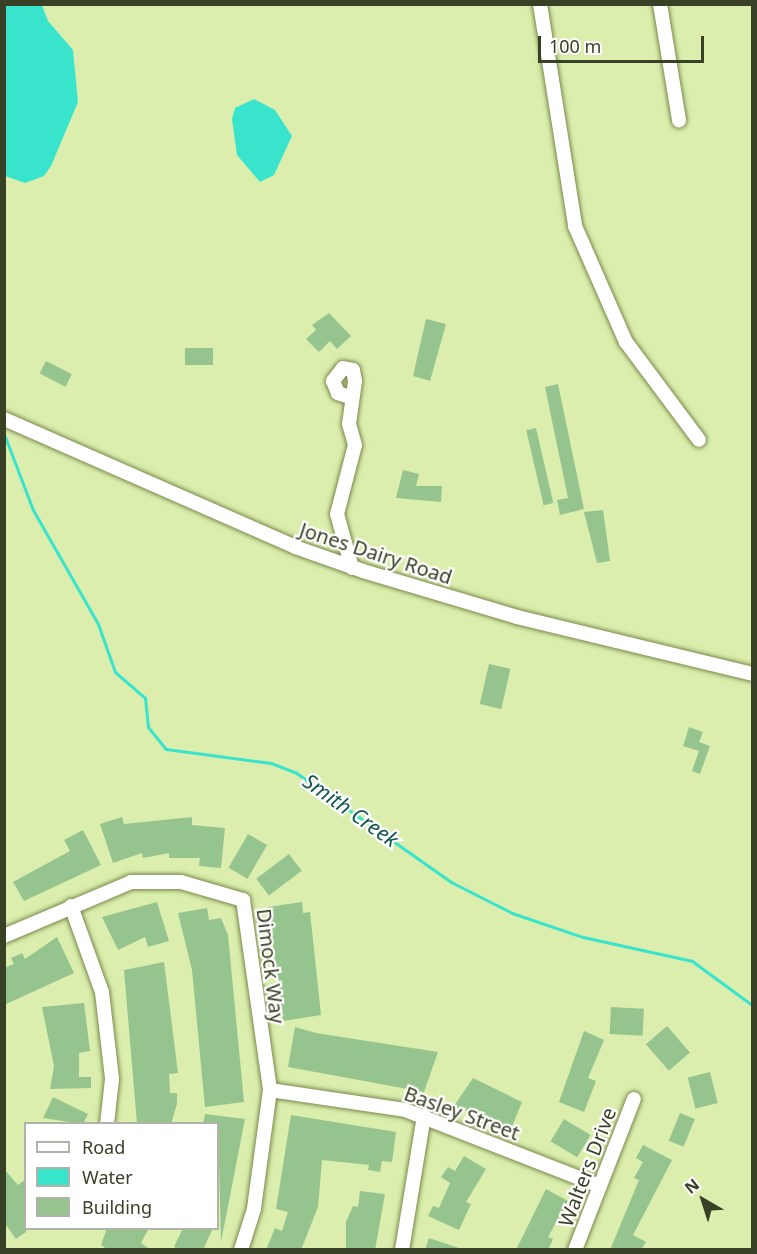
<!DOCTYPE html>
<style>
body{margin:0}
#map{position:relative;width:757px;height:1254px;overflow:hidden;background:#dbeead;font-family:"Noto Sans",sans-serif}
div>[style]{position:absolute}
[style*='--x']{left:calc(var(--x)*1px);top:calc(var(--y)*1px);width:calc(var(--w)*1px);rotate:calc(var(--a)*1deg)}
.water>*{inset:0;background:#39e4cd}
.stream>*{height:3px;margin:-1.5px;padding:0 1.5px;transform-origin:1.5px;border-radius:1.5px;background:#39e4cd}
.building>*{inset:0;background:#96c48f;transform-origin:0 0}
.roads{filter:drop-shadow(0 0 2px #79894c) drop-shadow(0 0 2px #79894c)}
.minor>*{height:14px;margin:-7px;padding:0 7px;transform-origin:7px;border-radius:7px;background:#fff}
span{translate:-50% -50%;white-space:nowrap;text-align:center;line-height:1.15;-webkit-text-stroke:4.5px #fff;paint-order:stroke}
.street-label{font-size:20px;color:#384025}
.water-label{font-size:21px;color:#13574e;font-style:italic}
.frame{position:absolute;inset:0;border:6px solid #384025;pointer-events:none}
.legend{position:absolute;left:24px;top:1122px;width:195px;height:108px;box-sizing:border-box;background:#fff;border:2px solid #afb3a8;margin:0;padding:8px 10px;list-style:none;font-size:18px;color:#384025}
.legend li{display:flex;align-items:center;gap:12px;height:30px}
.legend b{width:30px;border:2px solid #afb3a8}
.north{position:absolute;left:673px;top:1170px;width:60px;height:60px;-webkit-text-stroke:4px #fff;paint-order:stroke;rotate:321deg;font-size:16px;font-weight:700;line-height:24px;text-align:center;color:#384025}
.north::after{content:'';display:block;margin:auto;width:21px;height:27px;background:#384025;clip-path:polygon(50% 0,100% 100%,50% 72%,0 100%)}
.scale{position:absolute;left:538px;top:36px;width:166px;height:27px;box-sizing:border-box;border:3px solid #384025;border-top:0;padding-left:8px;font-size:18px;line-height:21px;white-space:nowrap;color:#384025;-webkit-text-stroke:4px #fff;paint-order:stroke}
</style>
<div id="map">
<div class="water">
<div style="clip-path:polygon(4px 5px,42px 5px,48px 21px,73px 50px,78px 102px,51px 166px,44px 176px,25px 183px,5px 176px)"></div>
<div style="clip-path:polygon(254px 99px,275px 110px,292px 136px,274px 175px,260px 182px,237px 155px,232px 119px,235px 108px)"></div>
</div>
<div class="stream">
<div style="--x:4;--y:434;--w:81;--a:69.1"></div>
<div style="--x:33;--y:510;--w:131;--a:60.3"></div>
<div style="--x:98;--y:624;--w:51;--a:70.5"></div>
<div style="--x:115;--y:672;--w:40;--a:41"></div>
<div style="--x:145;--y:698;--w:29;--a:84"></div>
<div style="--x:148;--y:727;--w:28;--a:51"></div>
<div style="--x:166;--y:749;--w:106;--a:7.6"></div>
<div style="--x:271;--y:763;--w:26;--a:21"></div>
<div style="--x:295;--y:772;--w:191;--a:35.2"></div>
<div style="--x:451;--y:882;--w:68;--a:26.9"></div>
<div style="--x:512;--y:913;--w:75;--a:18.7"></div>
<div style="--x:583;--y:937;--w:112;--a:12.4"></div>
<div style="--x:692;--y:961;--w:74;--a:36.3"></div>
</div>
<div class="building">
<div style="clip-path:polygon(329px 313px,351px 336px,337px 349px,330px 341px,319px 352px,306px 339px,316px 330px,312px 325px)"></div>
<div style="clip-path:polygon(426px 319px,446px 324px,430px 381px,413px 376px)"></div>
<div style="left:213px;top:348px;width:17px;height:28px;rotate:90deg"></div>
<div style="left:46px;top:361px;width:29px;height:14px;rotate:27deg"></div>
<div style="clip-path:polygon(558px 384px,584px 509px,560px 515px,557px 500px,568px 498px,545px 387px)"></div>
<div style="left:536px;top:428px;width:77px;height:10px;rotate:77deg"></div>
<div style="clip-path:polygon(403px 470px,419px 474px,416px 486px,442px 486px,441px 502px,396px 498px)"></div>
<div style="clip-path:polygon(603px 510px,610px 561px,597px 563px,584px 512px)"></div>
<div style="left:489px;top:664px;width:22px;height:41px;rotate:13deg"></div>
<div style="clip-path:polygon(689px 727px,703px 732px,699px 742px,710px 746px,700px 774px,692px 771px,699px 751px,683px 746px)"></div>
<div style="clip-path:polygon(122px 817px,124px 824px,192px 817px,192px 825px,225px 828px,221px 868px,199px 866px,200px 858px,169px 858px,169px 853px,143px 858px,142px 853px,113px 863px,100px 824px)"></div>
<div style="clip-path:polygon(83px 830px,101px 865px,24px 901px,13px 882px,70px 851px,64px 840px)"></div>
<div style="left:248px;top:834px;width:22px;height:39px;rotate:30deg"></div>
<div style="left:289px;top:854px;width:21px;height:41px;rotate:53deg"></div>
<div style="clip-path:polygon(157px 902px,169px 941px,148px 947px,145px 937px,118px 950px,102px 917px)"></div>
<div style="clip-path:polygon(302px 902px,303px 913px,310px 912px,321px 1015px,283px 1021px,268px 907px)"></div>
<div style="clip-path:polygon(207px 908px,209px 920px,221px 918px,228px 935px,244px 1102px,205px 1107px,192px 970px,178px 913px)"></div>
<div style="clip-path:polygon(57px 937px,74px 973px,4px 1005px,4px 968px,14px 964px,11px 958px,22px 953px,25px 959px)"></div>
<div style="clip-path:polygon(164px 962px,178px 1073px,169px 1074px,170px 1093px,177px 1093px,177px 1104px,171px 1124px,137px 1124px,124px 970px)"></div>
<div style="clip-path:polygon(84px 1003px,90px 1051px,79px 1053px,79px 1077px,91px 1077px,91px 1088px,50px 1089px,54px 1066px,42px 1007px)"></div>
<div style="left:611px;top:1007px;width:33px;height:27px;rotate:3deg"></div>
<div style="left:667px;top:1026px;width:35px;height:28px;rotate:49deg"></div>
<div style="clip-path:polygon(295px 1027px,316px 1033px,438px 1052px,424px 1092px,288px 1067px)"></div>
<div style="clip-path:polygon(584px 1031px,604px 1040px,588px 1078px,596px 1081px,584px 1112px,559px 1102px)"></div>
<div style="left:710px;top:1072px;width:32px;height:23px;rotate:76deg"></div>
<div style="clip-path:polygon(473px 1078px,522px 1102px,511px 1129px,454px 1106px)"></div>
<div style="clip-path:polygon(53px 1097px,88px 1114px,83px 1124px,43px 1118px)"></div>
<div style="left:680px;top:1113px;width:16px;height:30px;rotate:22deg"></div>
<div style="clip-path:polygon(205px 1114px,245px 1119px,221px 1242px,218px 1124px,203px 1124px)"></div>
<div style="clip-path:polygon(291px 1115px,396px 1132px,392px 1162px,382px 1161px,380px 1172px,368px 1170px,369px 1165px,322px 1160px,318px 1207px,301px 1250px,266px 1250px,275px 1228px,282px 1231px,288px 1212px,276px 1209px)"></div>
<div style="left:564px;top:1119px;width:31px;height:26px;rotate:31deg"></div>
<div style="clip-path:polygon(643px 1145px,672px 1160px,633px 1235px,646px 1242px,641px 1250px,610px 1250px,639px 1180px,634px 1178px,643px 1162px,636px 1158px)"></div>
<div style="clip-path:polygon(464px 1156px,486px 1169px,466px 1202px,471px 1204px,459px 1230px,428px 1216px,433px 1206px,439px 1208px,450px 1183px,441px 1177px,448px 1167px,455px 1171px)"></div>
<div style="clip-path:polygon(4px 1169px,18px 1185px,26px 1179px,26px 1232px,16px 1239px,4px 1222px)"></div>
<div style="clip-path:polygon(546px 1189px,568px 1201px,548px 1237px,553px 1239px,548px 1250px,516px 1250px)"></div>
<div style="clip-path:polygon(360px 1191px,385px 1194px,375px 1250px,346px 1250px,346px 1222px,353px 1206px,358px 1207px)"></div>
<div style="clip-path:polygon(107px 1228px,149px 1228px,141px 1243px,151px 1250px,108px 1250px,101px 1245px)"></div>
<div style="clip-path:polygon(183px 1228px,213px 1228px,203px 1250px,179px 1250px,174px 1247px)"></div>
<div style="clip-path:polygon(429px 1238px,459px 1248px,458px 1250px,425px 1250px)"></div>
</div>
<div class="roads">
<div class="minor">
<div style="--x:540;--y:4;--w:225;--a:81"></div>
<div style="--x:575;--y:226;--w:127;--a:66.3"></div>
<div style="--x:626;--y:342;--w:122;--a:53.3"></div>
<div style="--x:660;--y:4;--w:118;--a:80.7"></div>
<div style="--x:350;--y:397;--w:13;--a:-162"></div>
<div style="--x:338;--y:393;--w:13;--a:-113"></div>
<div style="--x:333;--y:381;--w:16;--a:-52"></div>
<div style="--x:343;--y:368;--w:10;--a:11"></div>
<div style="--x:353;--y:370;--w:11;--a:80"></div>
<div style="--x:355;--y:381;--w:43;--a:97.9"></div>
<div style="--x:349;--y:424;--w:22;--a:74"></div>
<div style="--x:355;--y:445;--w:71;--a:104.6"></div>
<div style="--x:337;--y:514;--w:56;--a:74.5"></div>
<div style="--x:4;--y:419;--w:318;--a:23.7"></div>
<div style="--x:295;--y:547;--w:72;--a:19.4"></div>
<div style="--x:363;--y:571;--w:161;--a:16.6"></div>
<div style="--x:517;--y:617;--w:242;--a:13.6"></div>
<div style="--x:71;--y:906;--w:91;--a:70.2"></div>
<div style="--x:102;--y:992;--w:88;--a:83.4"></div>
<div style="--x:112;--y:1079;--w:45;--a:96.3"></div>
<div style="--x:4;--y:936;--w:138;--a:-23"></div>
<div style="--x:131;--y:882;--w:50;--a:0"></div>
<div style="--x:181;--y:882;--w:65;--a:16.2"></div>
<div style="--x:243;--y:900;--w:192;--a:81.9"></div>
<div style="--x:270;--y:1090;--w:120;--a:97.7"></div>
<div style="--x:254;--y:1209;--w:43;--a:107.6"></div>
<div style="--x:270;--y:1090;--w:136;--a:8.4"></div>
<div style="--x:405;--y:1110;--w:209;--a:21.3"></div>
<div style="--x:402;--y:1250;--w:136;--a:-80.7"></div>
<div style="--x:575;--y:1250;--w:162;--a:-68.7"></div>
</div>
</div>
<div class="street-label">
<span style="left:376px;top:553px;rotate:18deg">Jones Dairy Road</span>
<span style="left:271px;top:966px;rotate:83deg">Dimock Way</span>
<span style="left:462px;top:1113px;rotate:20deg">Basley Street</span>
<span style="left:587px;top:1167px;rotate:-69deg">Walters Drive</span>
</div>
<div class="water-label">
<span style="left:351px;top:810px;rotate:35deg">Smith Creek</span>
</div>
<div class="frame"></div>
<ul class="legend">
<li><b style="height:8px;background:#fff"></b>Road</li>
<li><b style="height:16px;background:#39e4cd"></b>Water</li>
<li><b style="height:16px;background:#96c48f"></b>Building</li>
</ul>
<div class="north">N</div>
<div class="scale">100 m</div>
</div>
